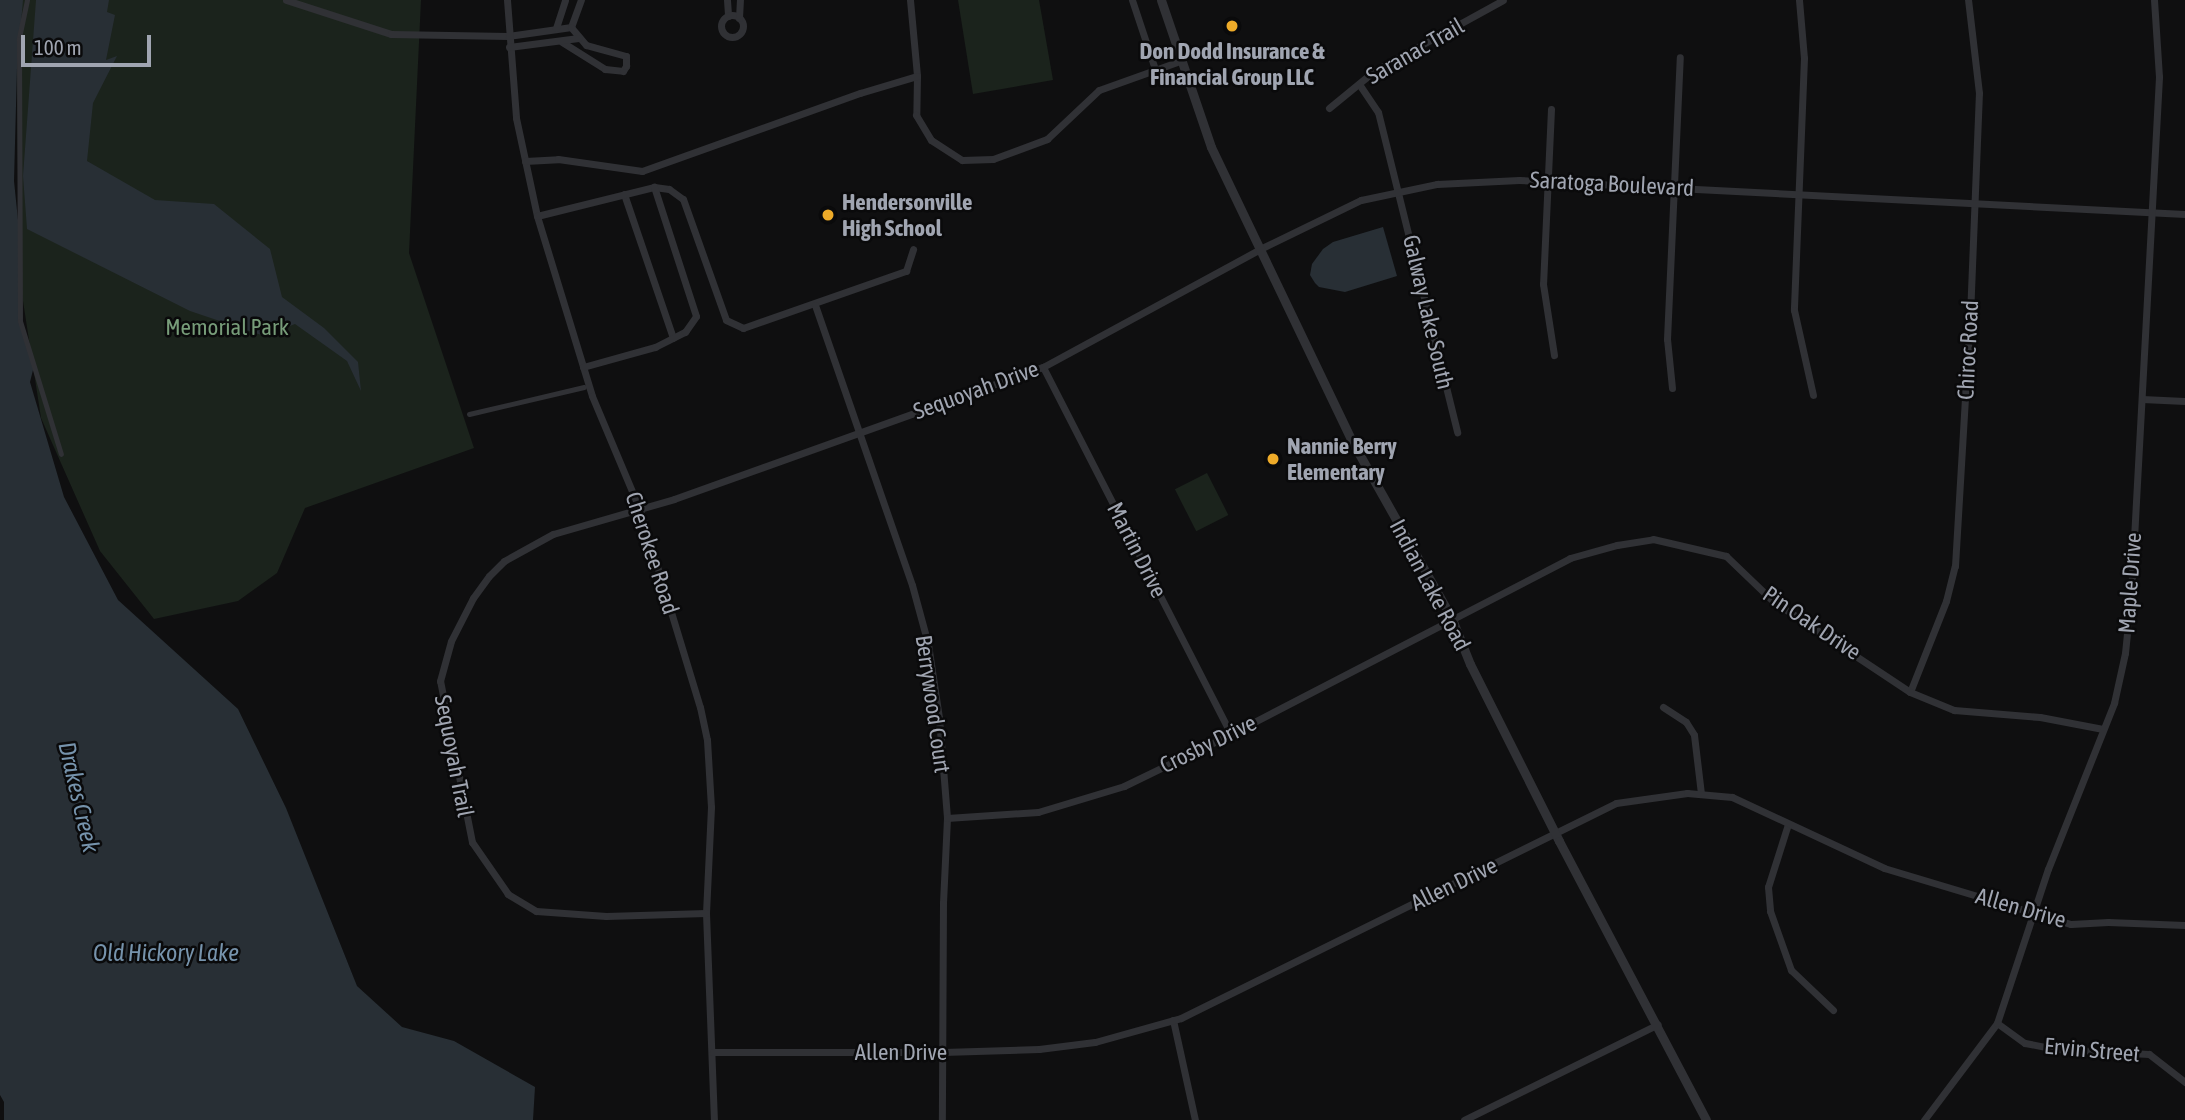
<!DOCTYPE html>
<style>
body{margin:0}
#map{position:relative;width:2185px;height:1120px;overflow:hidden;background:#0f0f10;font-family:"Asap Condensed",sans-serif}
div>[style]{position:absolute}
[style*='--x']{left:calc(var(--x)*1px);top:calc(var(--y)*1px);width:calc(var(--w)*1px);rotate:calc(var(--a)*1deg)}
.green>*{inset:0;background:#1b231c;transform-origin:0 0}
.water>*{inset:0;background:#282f35}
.pedestrian>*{height:5px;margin:-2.5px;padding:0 2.5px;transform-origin:2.5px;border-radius:2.5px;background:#303135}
.minor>*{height:7px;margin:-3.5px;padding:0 3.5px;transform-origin:3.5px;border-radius:3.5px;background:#303135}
.minor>.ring{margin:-3.5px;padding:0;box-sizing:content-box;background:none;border:7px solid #303135;border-radius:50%}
.tertiary>*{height:9px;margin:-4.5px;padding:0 4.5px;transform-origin:4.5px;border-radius:4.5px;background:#303135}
.dots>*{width:19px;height:19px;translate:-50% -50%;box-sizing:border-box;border:4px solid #0a0a0b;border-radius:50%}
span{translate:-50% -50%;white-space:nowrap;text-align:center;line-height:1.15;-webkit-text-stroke:5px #0a0a0b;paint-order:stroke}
.poi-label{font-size:23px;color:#a0a5b1;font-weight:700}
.left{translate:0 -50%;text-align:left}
.street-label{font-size:23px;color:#a0a5b1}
.park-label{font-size:23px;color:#779c79}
.water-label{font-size:24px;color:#7693ac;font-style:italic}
.scale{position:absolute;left:21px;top:35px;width:130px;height:32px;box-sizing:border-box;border:4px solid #a0a5b1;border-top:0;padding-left:9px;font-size:21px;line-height:24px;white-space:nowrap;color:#a0a5b1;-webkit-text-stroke:5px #0a0a0b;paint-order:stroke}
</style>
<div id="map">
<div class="green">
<div style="clip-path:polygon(16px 0,421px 0,409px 253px,474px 448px,305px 508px,277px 573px,238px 601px,154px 619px,100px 551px,41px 418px,19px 275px)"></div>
<div style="clip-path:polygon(958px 0,1039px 0,1053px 80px,973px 94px)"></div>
<div style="left:1207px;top:473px;width:47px;height:36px;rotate:63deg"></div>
</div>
<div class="water">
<div style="clip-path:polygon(0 0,23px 0,17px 68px,14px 181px,19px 230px,20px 321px,35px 362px,30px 382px,64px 497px,118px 600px,238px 709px,286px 808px,357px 986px,402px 1027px,454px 1041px,535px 1087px,533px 1120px,4px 1120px,4px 1102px,0 1095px)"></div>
<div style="clip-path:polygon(36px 0,109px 0,107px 12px,115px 15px,106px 60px,117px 56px,93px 103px,87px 161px,155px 200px,214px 204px,270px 249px,282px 297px,324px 328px,358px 362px,361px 391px,347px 361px,295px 324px,264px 336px,190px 311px,27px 229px,23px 176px)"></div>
<div style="clip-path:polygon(1383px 227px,1397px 276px,1345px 292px,1319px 287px,1315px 283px,1310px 275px,1312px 264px,1323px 249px,1333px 242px)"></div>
</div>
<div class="pedestrian">
<div style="--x:27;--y:0;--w:40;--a:102"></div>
<div style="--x:19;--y:39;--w:282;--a:89.8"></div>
<div style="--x:20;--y:321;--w:139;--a:72.9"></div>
<div style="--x:469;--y:414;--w:118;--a:-13.2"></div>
</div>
<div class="minor">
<div style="--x:286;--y:0;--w:110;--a:17.9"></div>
<div style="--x:391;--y:34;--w:117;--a:1"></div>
<div style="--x:508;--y:36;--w:64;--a:-8.1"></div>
<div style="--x:507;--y:0;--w:118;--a:85.6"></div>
<div style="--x:516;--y:118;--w:100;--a:77.9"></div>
<div style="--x:537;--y:216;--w:188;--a:73"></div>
<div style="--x:592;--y:396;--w:124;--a:67.2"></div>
<div style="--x:640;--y:510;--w:206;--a:73.1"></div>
<div style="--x:700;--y:707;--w:34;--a:78"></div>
<div style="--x:707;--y:740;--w:67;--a:86.6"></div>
<div style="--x:711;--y:807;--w:106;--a:92.7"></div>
<div style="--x:706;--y:913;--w:207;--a:87.8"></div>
<div style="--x:727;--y:0;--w:16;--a:86"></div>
<div style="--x:910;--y:0;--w:76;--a:84.7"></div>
<div style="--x:917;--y:76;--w:39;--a:91"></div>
<div style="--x:916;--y:115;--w:29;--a:59"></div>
<div style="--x:931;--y:140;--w:37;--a:33"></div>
<div style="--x:962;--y:160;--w:31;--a:-2"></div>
<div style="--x:993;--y:159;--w:58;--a:-20.3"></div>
<div style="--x:1047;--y:139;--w:71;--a:-43.3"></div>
<div style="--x:1099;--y:90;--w:89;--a:-19.7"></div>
<div style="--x:1132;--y:0;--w:73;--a:71.6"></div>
<div style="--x:1799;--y:0;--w:58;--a:85.1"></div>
<div style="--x:1804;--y:58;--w:252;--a:92.3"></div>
<div style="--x:1794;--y:310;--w:87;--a:77.4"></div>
<div class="ring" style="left:721px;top:15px;width:15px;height:15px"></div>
<div style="--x:739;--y:18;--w:18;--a:-87"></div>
<div style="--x:571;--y:27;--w:29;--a:-70"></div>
<div style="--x:556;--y:28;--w:29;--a:-72"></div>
<div style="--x:562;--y:42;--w:51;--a:32.1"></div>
<div style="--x:605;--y:69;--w:18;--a:6"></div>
<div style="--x:623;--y:71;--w:6;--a:-59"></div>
<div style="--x:626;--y:66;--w:10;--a:-90"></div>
<div style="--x:626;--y:56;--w:41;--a:-164.6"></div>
<div style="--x:586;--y:45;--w:23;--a:-130"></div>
<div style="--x:509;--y:47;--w:70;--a:-7.4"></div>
<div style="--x:1359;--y:84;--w:34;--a:56"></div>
<div style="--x:1378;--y:112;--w:330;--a:76.1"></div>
<div style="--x:1329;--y:108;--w:58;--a:-39.4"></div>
<div style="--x:1374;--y:71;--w:147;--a:-28.8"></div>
<div style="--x:1551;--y:109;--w:175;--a:92.6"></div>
<div style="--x:1543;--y:284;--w:72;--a:81.2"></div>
<div style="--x:525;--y:161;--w:33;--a:-3"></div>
<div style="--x:558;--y:159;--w:85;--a:8.1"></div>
<div style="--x:642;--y:171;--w:232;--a:-19.7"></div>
<div style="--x:860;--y:93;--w:59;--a:-16.6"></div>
<div style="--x:624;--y:194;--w:152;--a:71.2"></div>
<div style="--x:537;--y:216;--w:121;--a:-13.9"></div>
<div style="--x:654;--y:187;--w:15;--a:8"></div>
<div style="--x:669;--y:189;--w:17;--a:36"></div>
<div style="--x:683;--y:199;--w:128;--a:70.4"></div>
<div style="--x:726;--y:320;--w:19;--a:25"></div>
<div style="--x:743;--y:328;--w:173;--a:-19.3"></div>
<div style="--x:906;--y:271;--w:23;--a:-72"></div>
<div style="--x:815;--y:305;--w:296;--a:70.9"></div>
<div style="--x:912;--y:585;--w:61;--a:74.8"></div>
<div style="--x:928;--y:644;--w:75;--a:81.5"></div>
<div style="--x:939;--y:718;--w:100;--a:85.4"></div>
<div style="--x:947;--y:818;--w:85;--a:92.7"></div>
<div style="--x:943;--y:903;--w:217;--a:90.3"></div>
<div style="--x:583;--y:367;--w:75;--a:-15.5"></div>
<div style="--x:655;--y:347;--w:34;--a:-27"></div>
<div style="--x:685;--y:332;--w:19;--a:-55"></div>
<div style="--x:696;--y:316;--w:136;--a:-108"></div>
<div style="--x:1043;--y:367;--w:412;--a:62.9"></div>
<div style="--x:1672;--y:388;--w:49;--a:-95.8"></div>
<div style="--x:1667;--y:339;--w:282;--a:-87.4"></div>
<div style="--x:2142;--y:399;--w:43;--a:2.7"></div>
<div style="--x:1910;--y:692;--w:98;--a:-68.4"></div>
<div style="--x:1946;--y:601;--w:36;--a:-76"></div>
<div style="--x:1955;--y:566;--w:250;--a:-86.6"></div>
<div style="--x:1970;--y:316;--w:223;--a:-87.7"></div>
<div style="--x:1979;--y:93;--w:94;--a:-96.7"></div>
<div style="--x:1663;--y:707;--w:27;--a:33"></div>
<div style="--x:1686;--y:722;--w:15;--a:58"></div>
<div style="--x:1694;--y:735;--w:59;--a:83.2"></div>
<div style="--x:947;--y:818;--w:91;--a:-3.8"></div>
<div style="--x:1038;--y:812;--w:90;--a:-16.8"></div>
<div style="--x:1124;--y:786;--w:119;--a:-25.9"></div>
<div style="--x:1231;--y:734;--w:382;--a:-27.4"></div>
<div style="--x:1570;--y:558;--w:49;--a:-15.5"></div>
<div style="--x:1617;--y:545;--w:36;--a:-9"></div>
<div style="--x:1653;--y:539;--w:75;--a:13.1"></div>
<div style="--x:1726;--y:556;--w:65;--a:43.8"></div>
<div style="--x:1773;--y:601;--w:164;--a:33.6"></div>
<div style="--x:1910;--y:692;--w:48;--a:22.2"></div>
<div style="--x:1954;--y:710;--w:86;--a:4.7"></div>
<div style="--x:2040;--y:717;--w:64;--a:10.8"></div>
<div style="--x:1788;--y:824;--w:66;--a:107.6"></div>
<div style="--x:1768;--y:887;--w:24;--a:85"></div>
<div style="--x:1770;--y:911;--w:63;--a:70.4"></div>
<div style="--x:1791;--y:970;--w:58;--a:43.6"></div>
<div style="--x:706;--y:913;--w:100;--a:178.3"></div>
<div style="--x:606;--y:916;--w:70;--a:-175.9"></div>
<div style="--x:536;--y:911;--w:33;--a:-149"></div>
<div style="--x:508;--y:894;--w:63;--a:-124.7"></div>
<div style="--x:472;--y:842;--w:164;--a:-101.2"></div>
<div style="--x:440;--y:681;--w:41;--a:-74.6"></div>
<div style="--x:451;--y:641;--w:48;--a:-62.9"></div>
<div style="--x:473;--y:598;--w:27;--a:-54"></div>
<div style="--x:489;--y:576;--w:21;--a:-45"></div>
<div style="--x:504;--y:561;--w:56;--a:-28.9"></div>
<div style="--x:553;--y:534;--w:126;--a:-16.1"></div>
<div style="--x:674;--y:499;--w:392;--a:-19.7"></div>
<div style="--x:1043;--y:367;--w:249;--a:-28.5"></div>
<div style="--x:1262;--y:248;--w:110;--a:-25.9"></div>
<div style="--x:1361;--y:200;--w:78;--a:-11.9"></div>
<div style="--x:1437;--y:184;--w:82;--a:-2.8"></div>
<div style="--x:1519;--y:180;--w:667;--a:2.92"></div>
<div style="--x:1173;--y:1020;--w:102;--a:77.6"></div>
<div style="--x:1997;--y:1023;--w:34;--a:36"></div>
<div style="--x:2025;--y:1043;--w:32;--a:11"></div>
<div style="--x:2056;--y:1049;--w:93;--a:3.1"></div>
<div style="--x:2149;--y:1054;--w:46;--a:37.9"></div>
<div style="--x:713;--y:1052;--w:230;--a:0"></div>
<div style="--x:943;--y:1052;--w:96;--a:-1.8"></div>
<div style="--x:1039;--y:1049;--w:56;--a:-7.1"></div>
<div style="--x:1095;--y:1042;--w:89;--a:-15.6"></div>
<div style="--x:1181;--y:1018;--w:485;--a:-26.3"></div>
<div style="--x:1616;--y:803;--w:72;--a:-8"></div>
<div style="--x:1687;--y:793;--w:45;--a:5.1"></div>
<div style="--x:1732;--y:797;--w:168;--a:25"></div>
<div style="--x:1884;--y:868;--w:195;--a:16.7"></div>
<div style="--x:2071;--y:924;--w:37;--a:-3"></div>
<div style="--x:2108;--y:922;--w:77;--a:2.2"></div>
<div style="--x:1464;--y:1120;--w:216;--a:-26.3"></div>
<div style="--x:1924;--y:1120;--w:121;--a:-53"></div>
<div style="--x:1997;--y:1023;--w:162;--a:-71.7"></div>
<div style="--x:2048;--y:869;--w:179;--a:-68.3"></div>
<div style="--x:2114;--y:703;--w:51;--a:-77.6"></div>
<div style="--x:2125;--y:653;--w:59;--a:-84.2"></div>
<div style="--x:2131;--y:594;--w:518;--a:-86.9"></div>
<div style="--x:2159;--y:77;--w:77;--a:-93.7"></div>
</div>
<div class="tertiary">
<div style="--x:1161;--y:0;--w:155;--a:71.2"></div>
<div style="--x:1211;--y:147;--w:328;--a:64.4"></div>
<div style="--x:1353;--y:443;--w:202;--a:60.6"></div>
<div style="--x:1452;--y:619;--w:48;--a:68.2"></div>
<div style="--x:1470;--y:664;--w:198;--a:63.3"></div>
<div style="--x:1559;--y:841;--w:315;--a:62.2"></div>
</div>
<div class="dots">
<div style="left:1232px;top:26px;background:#eeab29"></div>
<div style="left:828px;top:215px;background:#eeab29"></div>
<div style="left:1273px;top:459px;background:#eeab29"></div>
</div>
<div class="poi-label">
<span style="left:1232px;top:64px">Don Dodd Insurance &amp;<br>Financial Group LLC</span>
<span class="left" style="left:842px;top:215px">Hendersonville<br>High School</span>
<span class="left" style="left:1287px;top:459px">Nannie Berry<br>Elementary</span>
</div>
<div class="street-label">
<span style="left:1415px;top:51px;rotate:-30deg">Saranac Trail</span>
<span style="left:1612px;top:184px;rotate:3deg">Saratoga Boulevard</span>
<span style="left:1428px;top:312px;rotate:77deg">Galway Lake South</span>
<span style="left:1968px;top:350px;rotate:-87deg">Chiroc Road</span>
<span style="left:976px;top:390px;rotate:-20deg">Sequoyah Drive</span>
<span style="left:1137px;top:550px;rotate:63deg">Martin Drive</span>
<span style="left:652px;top:553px;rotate:72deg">Cherokee Road</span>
<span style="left:2130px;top:583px;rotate:-86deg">Maple Drive</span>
<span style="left:1430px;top:585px;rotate:62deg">Indian Lake Road</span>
<span style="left:1812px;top:623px;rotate:34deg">Pin Oak Drive</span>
<span style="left:933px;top:704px;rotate:82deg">Berrywood Court</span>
<span style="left:1208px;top:744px;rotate:-26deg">Crosby Drive</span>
<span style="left:454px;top:756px;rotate:79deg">Sequoyah Trail</span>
<span style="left:1454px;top:884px;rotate:-26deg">Allen Drive</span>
<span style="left:2021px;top:908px;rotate:16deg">Allen Drive</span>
<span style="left:2092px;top:1050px;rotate:5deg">Ervin Street</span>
<span style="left:901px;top:1052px">Allen Drive</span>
</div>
<div class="park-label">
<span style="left:227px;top:327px">Memorial Park</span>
</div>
<div class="water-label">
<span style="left:79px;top:797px;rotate:77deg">Drakes Creek</span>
<span style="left:166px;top:953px">Old Hickory Lake</span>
</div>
<div class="scale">100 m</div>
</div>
